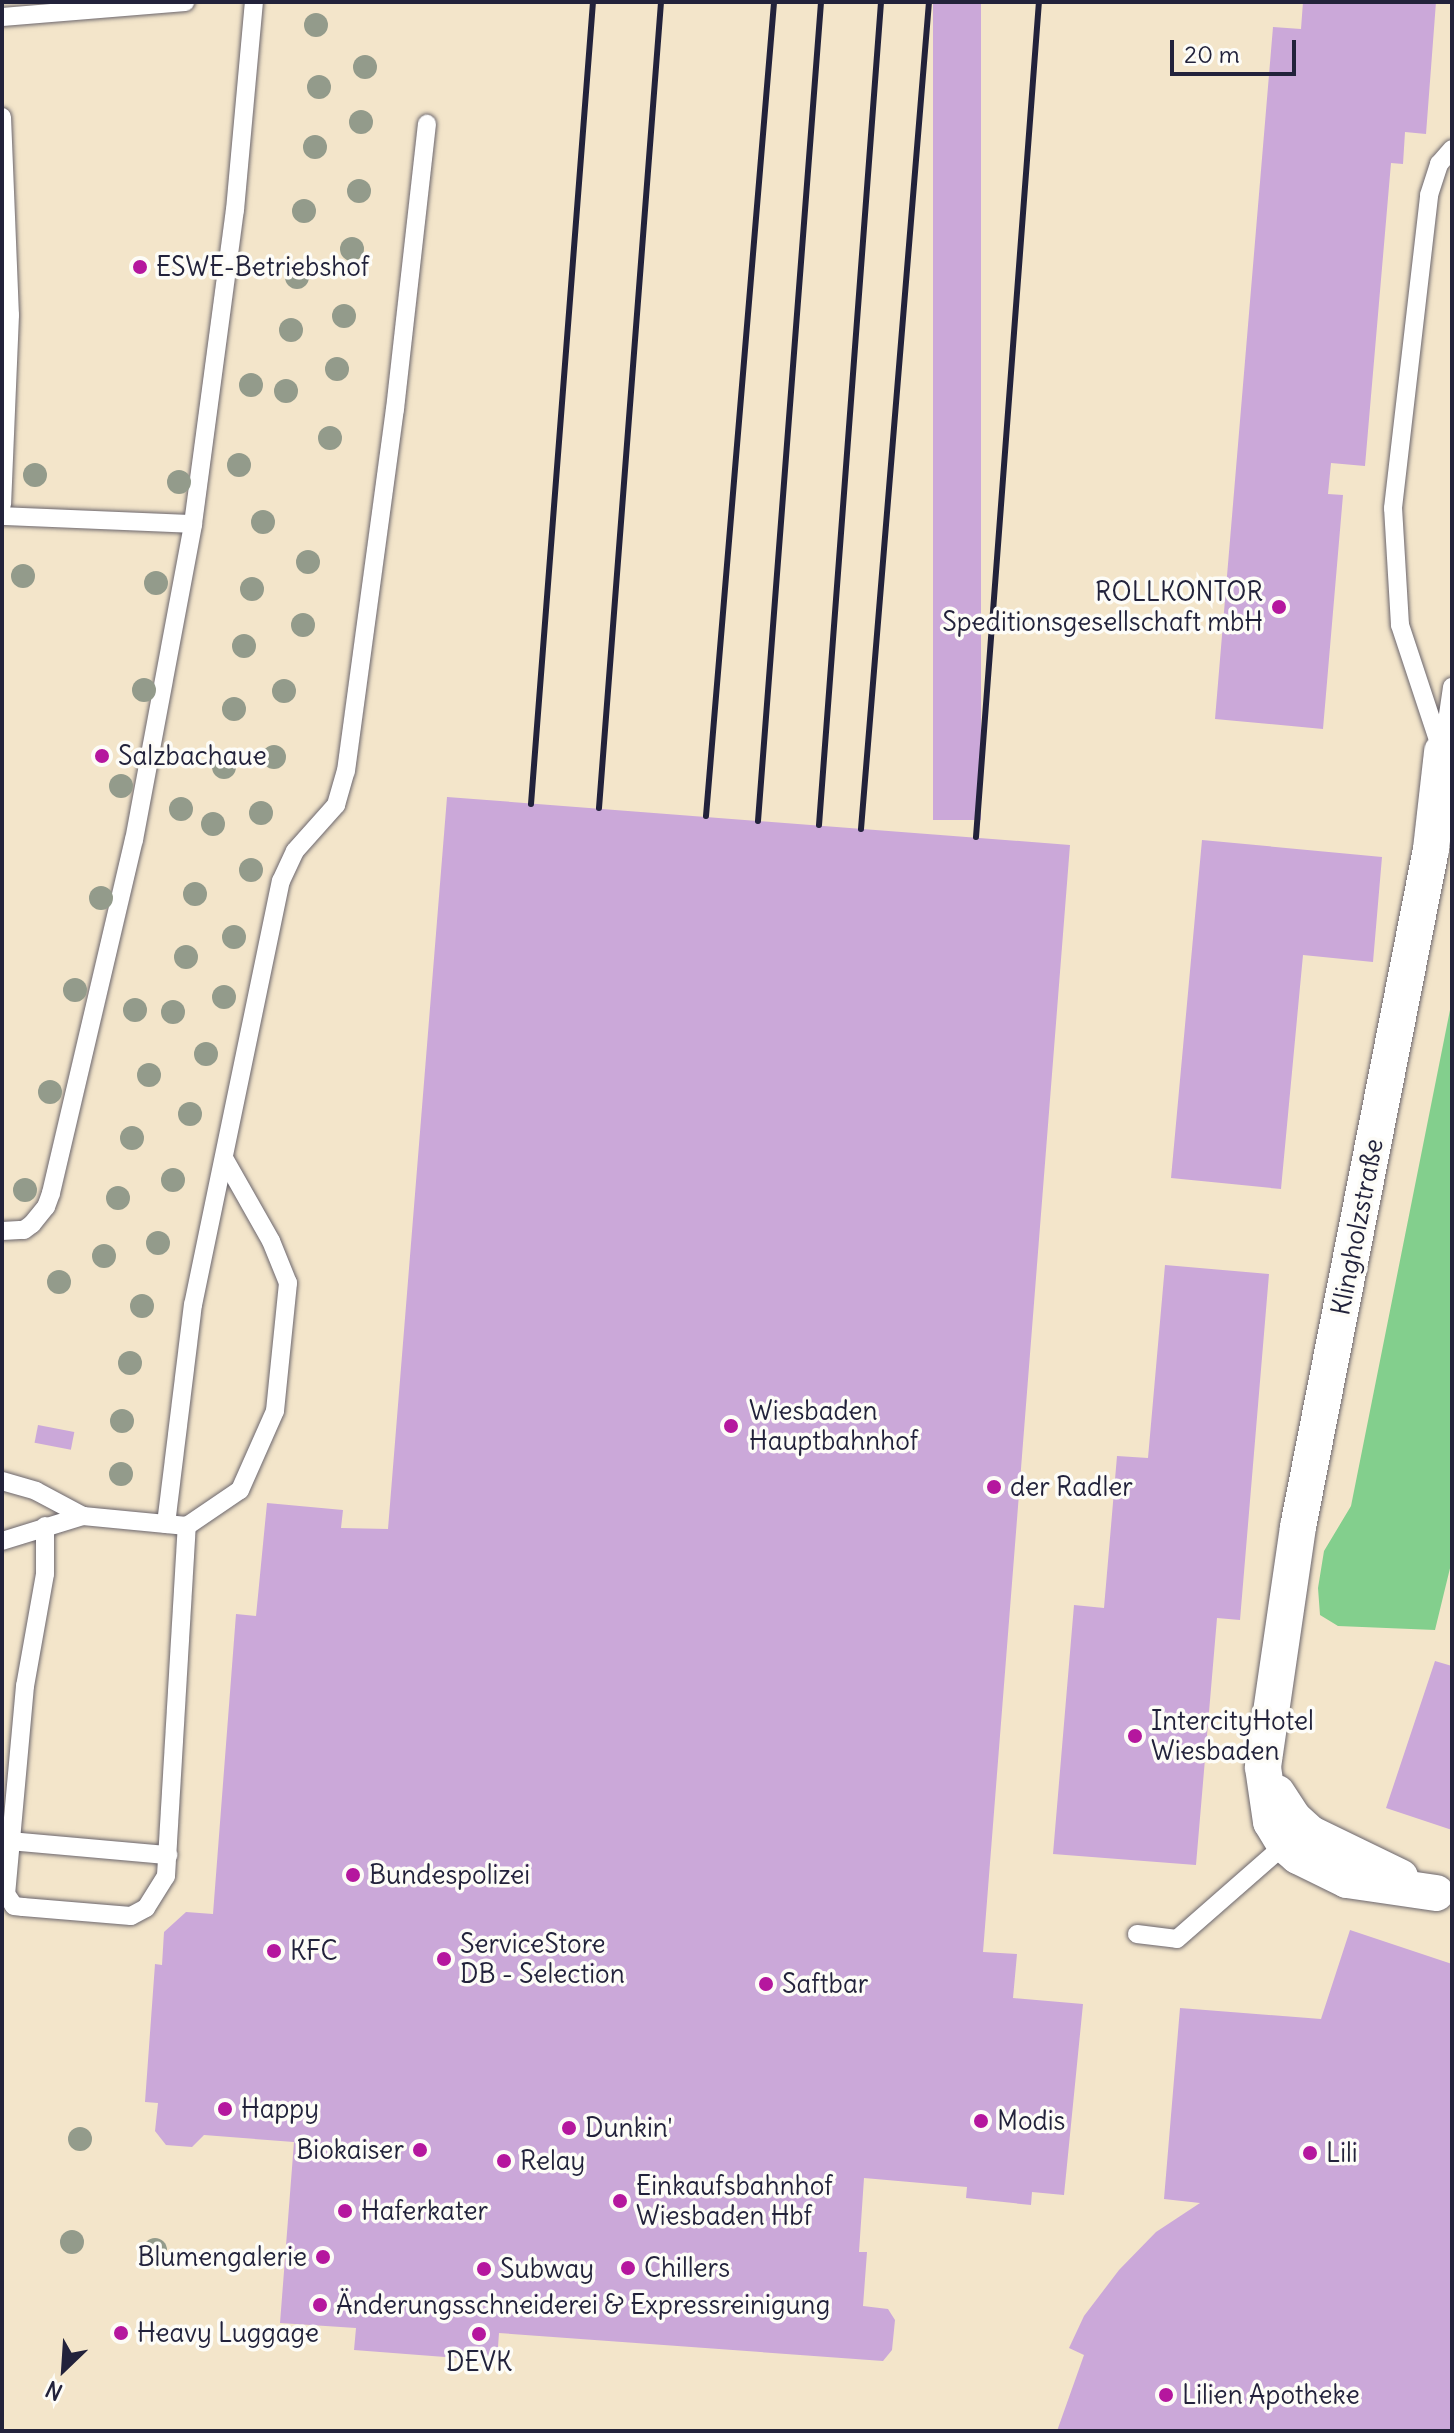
<!DOCTYPE html>
<meta charset="utf-8">
<style>
body{margin:0}
#map{position:relative;width:1454px;height:2433px;overflow:hidden;background:#f3e5ca;font-family:Delius,sans-serif}
div>[style]{position:absolute}
[style*='--x']{left:calc(var(--x)*1px);top:calc(var(--y)*1px);width:calc(var(--w)*1px);rotate:calc(var(--a)*1deg)}
.green>*{inset:0;background:#83cf8d}
.building>*{inset:0;background:#cba8d9;transform-origin:0 0}
.roads{filter:drop-shadow(0 0 2px #6b666d) drop-shadow(0 0 2px #6b666d)}
.service>*{height:18px;margin:-9px;padding:0 9px;transform-origin:9px;border-radius:9px;background:#fff}
.minor>*{height:36px;margin:-18px;padding:0 18px;transform-origin:18px;border-radius:18px;background:#fff}
.rail>*{height:6px;margin:-3px;padding:0 3px;transform-origin:3px;border-radius:3px;background:#22223b}
.trees>*{width:24px;height:24px;margin:-12px;border-radius:50%;background:#939b8b}
.dots>*{width:22px;height:22px;translate:-50% -50%;box-sizing:border-box;border:4px solid #fdfcf7;border-radius:50%}
span{translate:-50% -50%;white-space:nowrap;text-align:center;line-height:1.15;-webkit-text-stroke:7px #fdfcf7;paint-order:stroke}
.poi-label{font-size:26px;color:#22223b}
.left{translate:0 -50%;text-align:left}
.right{translate:-100% -50%;text-align:right}
.street-label{font-size:26px;color:#22223b}
.frame{position:absolute;inset:0;border:4px solid #22223b;pointer-events:none}
.north{position:absolute;left:24px;top:2329px;width:80px;height:80px;-webkit-text-stroke:6px #fdfcf7;paint-order:stroke;rotate:205deg;font-size:22px;font-weight:700;line-height:32px;text-align:center;color:#22223b}
.north::after{content:'';display:block;margin:auto;width:28px;height:36px;background:#22223b;clip-path:polygon(50% 0,100% 100%,50% 72%,0 100%)}
.scale{position:absolute;left:1170px;top:40px;width:126px;height:36px;box-sizing:border-box;border:4px solid #22223b;border-top:0;padding-left:10px;font-size:24px;line-height:28px;white-space:nowrap;color:#22223b;-webkit-text-stroke:6px #fdfcf7;paint-order:stroke}
</style>
<div id="map">
<div class="green">
<div style="clip-path:polygon(1452px 1000px,1452px 1560px,1435px 1630px,1338px 1626px,1320px 1615px,1318px 1588px,1324px 1551px,1351px 1506px)"></div>
</div>
<div class="building">
<div style="left:933px;top:2px;width:48px;height:818px"></div>
<div style="clip-path:polygon(1303px 2px,1436px 2px,1426px 134px,1405px 132px,1403px 164px,1391px 163px,1365px 466px,1331px 463px,1328px 494px,1343px 495px,1323px 729px,1215px 719px,1273px 27px,1301px 29px)"></div>
<div style="clip-path:polygon(447px 797px,1070px 845px,983px 1952px,1017px 1954px,1013px 1998px,1083px 2004px,1064px 2195px,1032px 2192px,1031px 2205px,966px 2198px,967px 2187px,864px 2178px,859px 2252px,867px 2252px,863px 2306px,888px 2309px,895px 2320px,892px 2350px,883px 2361px,499px 2333px,497px 2361px,354px 2350px,356px 2328px,280px 2323px,294px 2142px,204px 2135px,192px 2147px,166px 2145px,155px 2131px,158px 2103px,145px 2102px,155px 1964px,162px 1965px,164px 1932px,186px 1912px,213px 1914px,236px 1614px,256px 1616px,267px 1503px,343px 1510px,341px 1528px,388px 1529px)"></div>
<div style="clip-path:polygon(1202px 840px,1382px 857px,1373px 962px,1303px 955px,1281px 1189px,1171px 1178px)"></div>
<div style="clip-path:polygon(1165px 1265px,1269px 1274px,1240px 1620px,1217px 1618px,1196px 1865px,1053px 1854px,1074px 1605px,1104px 1608px,1117px 1456px,1148px 1458px)"></div>
<div style="left:38px;top:1425px;width:37px;height:18px;rotate:11deg"></div>
<div style="clip-path:polygon(1435px 1661px,1452px 1666px,1452px 1830px,1386px 1808px)"></div>
<div style="clip-path:polygon(1350px 1930px,1452px 1964px,1452px 2431px,1057px 2431px,1084px 2355px,1069px 2348px,1084px 2316px,1119px 2270px,1156px 2232px,1200px 2203px,1164px 2199px,1180px 2008px,1321px 2019px)"></div>
</div>
<div class="roads">
<div class="service">
<div style="--x:2;--y:17;--w:184;--a:-4.7"></div>
<div style="--x:2;--y:117;--w:198;--a:87.7"></div>
<div style="--x:10;--y:315;--w:189;--a:92.4"></div>
<div style="--x:2;--y:516;--w:191;--a:2.4"></div>
<div style="--x:1443;--y:749;--w:63;--a:-81.7"></div>
<div style="--x:1442;--y:752;--w:134;--a:-108.3"></div>
<div style="--x:1400;--y:625;--w:117;--a:-93.4"></div>
<div style="--x:1393;--y:508;--w:315;--a:-83.4"></div>
<div style="--x:1429;--y:195;--w:33;--a:-72"></div>
<div style="--x:1439;--y:164;--w:20;--a:-49"></div>
<div style="--x:2;--y:1231;--w:22;--a:-3"></div>
<div style="--x:24;--y:1230;--w:10;--a:-37"></div>
<div style="--x:32;--y:1224;--w:22;--a:-51"></div>
<div style="--x:46;--y:1207;--w:15;--a:-70"></div>
<div style="--x:51;--y:1193;--w:363;--a:-76.8"></div>
<div style="--x:134;--y:840;--w:321;--a:-79.4"></div>
<div style="--x:193;--y:524;--w:317;--a:-82.4"></div>
<div style="--x:235;--y:210;--w:209;--a:-84.8"></div>
<div style="--x:2;--y:1481;--w:35;--a:16"></div>
<div style="--x:36;--y:1491;--w:53;--a:28"></div>
<div style="--x:166;--y:1524;--w:221;--a:-83"></div>
<div style="--x:193;--y:1305;--w:433;--a:-78.3"></div>
<div style="--x:281;--y:881;--w:33;--a:-65"></div>
<div style="--x:295;--y:851;--w:62;--a:-48.3"></div>
<div style="--x:336;--y:805;--w:35;--a:-74"></div>
<div style="--x:346;--y:771;--w:365;--a:-82.3"></div>
<div style="--x:395;--y:409;--w:287;--a:-83.6"></div>
<div style="--x:45;--y:1526;--w:48;--a:90"></div>
<div style="--x:45;--y:1574;--w:114;--a:100.1"></div>
<div style="--x:25;--y:1686;--w:209;--a:95.2"></div>
<div style="--x:6;--y:1894;--w:14;--a:56"></div>
<div style="--x:14;--y:1906;--w:9;--a:6"></div>
<div style="--x:23;--y:1907;--w:108;--a:4.8"></div>
<div style="--x:131;--y:1916;--w:17;--a:-28"></div>
<div style="--x:146;--y:1908;--w:38;--a:-58"></div>
<div style="--x:166;--y:1876;--w:351;--a:-86.6"></div>
<div style="--x:2;--y:1541;--w:85;--a:-17.2"></div>
<div style="--x:83;--y:1516;--w:104;--a:5.5"></div>
<div style="--x:187;--y:1526;--w:64;--a:-34.2"></div>
<div style="--x:240;--y:1490;--w:86;--a:-66.1"></div>
<div style="--x:275;--y:1411;--w:129;--a:-84.2"></div>
<div style="--x:288;--y:1283;--w:45;--a:-112"></div>
<div style="--x:271;--y:1241;--w:95;--a:-119.5"></div>
<div style="--x:10;--y:1841;--w:159;--a:5.1"></div>
<div style="--x:1137;--y:1934;--w:40;--a:7.1"></div>
<div style="--x:1177;--y:1939;--w:149;--a:-41.2"></div>
</div>
<div class="minor">
<div style="--x:1277;--y:1793;--w:30;--a:57"></div>
<div style="--x:1293;--y:1818;--w:24;--a:42"></div>
<div style="--x:1311;--y:1834;--w:99;--a:25.8"></div>
<div style="--x:1436;--y:1893;--w:90;--a:-171.7"></div>
<div style="--x:1347;--y:1880;--w:55;--a:-153.9"></div>
<div style="--x:1298;--y:1856;--w:17;--a:-140"></div>
<div style="--x:1285;--y:1845;--w:27;--a:-121"></div>
<div style="--x:1271;--y:1822;--w:56;--a:-98.3"></div>
<div style="--x:1263;--y:1767;--w:243;--a:-81.7"></div>
<div style="--x:1298;--y:1527;--w:691;--a:-78.9"></div>
<div style="--x:1431;--y:849;--w:98;--a:-83.5"></div>
</div>
</div>
<div class="rail">
<div style="--x:531;--y:804;--w:804;--a:-85.58"></div>
<div style="--x:599;--y:808;--w:808;--a:-85.6"></div>
<div style="--x:706;--y:816;--w:817;--a:-85.22"></div>
<div style="--x:758;--y:821;--w:821;--a:-85.6"></div>
<div style="--x:819;--y:825;--w:825;--a:-85.69"></div>
<div style="--x:861;--y:829;--w:830;--a:-85.3"></div>
<div style="--x:976;--y:837;--w:837;--a:-85.69"></div>
</div>
<div class="trees">
<div style="left:316px;top:25px"></div>
<div style="left:365px;top:67px"></div>
<div style="left:319px;top:87px"></div>
<div style="left:361px;top:122px"></div>
<div style="left:315px;top:147px"></div>
<div style="left:359px;top:191px"></div>
<div style="left:304px;top:211px"></div>
<div style="left:352px;top:249px"></div>
<div style="left:297px;top:277px"></div>
<div style="left:344px;top:316px"></div>
<div style="left:291px;top:330px"></div>
<div style="left:337px;top:369px"></div>
<div style="left:251px;top:385px"></div>
<div style="left:286px;top:391px"></div>
<div style="left:330px;top:438px"></div>
<div style="left:239px;top:465px"></div>
<div style="left:35px;top:475px"></div>
<div style="left:179px;top:482px"></div>
<div style="left:263px;top:522px"></div>
<div style="left:308px;top:562px"></div>
<div style="left:23px;top:576px"></div>
<div style="left:156px;top:583px"></div>
<div style="left:252px;top:589px"></div>
<div style="left:303px;top:625px"></div>
<div style="left:244px;top:646px"></div>
<div style="left:144px;top:690px"></div>
<div style="left:284px;top:691px"></div>
<div style="left:234px;top:709px"></div>
<div style="left:274px;top:757px"></div>
<div style="left:224px;top:767px"></div>
<div style="left:121px;top:786px"></div>
<div style="left:181px;top:809px"></div>
<div style="left:261px;top:813px"></div>
<div style="left:213px;top:824px"></div>
<div style="left:251px;top:870px"></div>
<div style="left:195px;top:894px"></div>
<div style="left:101px;top:898px"></div>
<div style="left:234px;top:937px"></div>
<div style="left:186px;top:957px"></div>
<div style="left:75px;top:990px"></div>
<div style="left:224px;top:997px"></div>
<div style="left:135px;top:1010px"></div>
<div style="left:173px;top:1012px"></div>
<div style="left:206px;top:1054px"></div>
<div style="left:149px;top:1075px"></div>
<div style="left:50px;top:1092px"></div>
<div style="left:190px;top:1114px"></div>
<div style="left:132px;top:1138px"></div>
<div style="left:173px;top:1180px"></div>
<div style="left:25px;top:1190px"></div>
<div style="left:118px;top:1198px"></div>
<div style="left:158px;top:1243px"></div>
<div style="left:104px;top:1256px"></div>
<div style="left:59px;top:1282px"></div>
<div style="left:142px;top:1306px"></div>
<div style="left:130px;top:1363px"></div>
<div style="left:122px;top:1421px"></div>
<div style="left:121px;top:1474px"></div>
<div style="left:80px;top:2139px"></div>
<div style="left:72px;top:2242px"></div>
<div style="left:155px;top:2250px"></div>
</div>
<div class="dots">
<div style="left:140px;top:267px;background:#b5179e"></div>
<div style="left:1279px;top:607px;background:#b5179e"></div>
<div style="left:102px;top:756px;background:#b5179e"></div>
<div style="left:731px;top:1426px;background:#b5179e"></div>
<div style="left:994px;top:1487px;background:#b5179e"></div>
<div style="left:1135px;top:1736px;background:#b5179e"></div>
<div style="left:353px;top:1875px;background:#b5179e"></div>
<div style="left:274px;top:1951px;background:#b5179e"></div>
<div style="left:444px;top:1959px;background:#b5179e"></div>
<div style="left:766px;top:1984px;background:#b5179e"></div>
<div style="left:225px;top:2109px;background:#b5179e"></div>
<div style="left:981px;top:2121px;background:#b5179e"></div>
<div style="left:569px;top:2128px;background:#b5179e"></div>
<div style="left:420px;top:2150px;background:#b5179e"></div>
<div style="left:1310px;top:2153px;background:#b5179e"></div>
<div style="left:504px;top:2161px;background:#b5179e"></div>
<div style="left:620px;top:2201px;background:#b5179e"></div>
<div style="left:345px;top:2211px;background:#b5179e"></div>
<div style="left:323px;top:2257px;background:#b5179e"></div>
<div style="left:628px;top:2268px;background:#b5179e"></div>
<div style="left:484px;top:2269px;background:#b5179e"></div>
<div style="left:320px;top:2305px;background:#b5179e"></div>
<div style="left:121px;top:2333px;background:#b5179e"></div>
<div style="left:479px;top:2334px;background:#b5179e"></div>
<div style="left:1166px;top:2395px;background:#b5179e"></div>
</div>
<div class="poi-label">
<span class="left" style="left:156px;top:267px">ESWE-Betriebshof</span>
<span class="right" style="left:1263px;top:607px">ROLLKONTOR<br>Speditionsgesellschaft mbH</span>
<span class="left" style="left:118px;top:756px">Salzbachaue</span>
<span class="left" style="left:749px;top:1426px">Wiesbaden<br>Hauptbahnhof</span>
<span class="left" style="left:1010px;top:1487px">der Radler</span>
<span class="left" style="left:1151px;top:1736px">IntercityHotel<br>Wiesbaden</span>
<span class="left" style="left:369px;top:1875px">Bundespolizei</span>
<span class="left" style="left:460px;top:1959px">ServiceStore<br>DB - Selection</span>
<span class="left" style="left:290px;top:1951px">KFC</span>
<span class="left" style="left:782px;top:1984px">Saftbar</span>
<span class="left" style="left:241px;top:2109px">Happy</span>
<span class="left" style="left:997px;top:2121px">Modis</span>
<span class="left" style="left:585px;top:2128px">Dunkin'</span>
<span class="right" style="left:404px;top:2150px">Biokaiser</span>
<span class="left" style="left:1326px;top:2153px">Lili</span>
<span class="left" style="left:520px;top:2161px">Relay</span>
<span class="left" style="left:636px;top:2201px">Einkaufsbahnhof<br>Wiesbaden Hbf</span>
<span class="left" style="left:361px;top:2211px">Haferkater</span>
<span class="right" style="left:307px;top:2257px">Blumengalerie</span>
<span class="left" style="left:644px;top:2268px">Chillers</span>
<span class="left" style="left:500px;top:2269px">Subway</span>
<span class="left" style="left:336px;top:2305px">Änderungsschneiderei &amp; Expressreinigung</span>
<span class="left" style="left:137px;top:2333px">Heavy Luggage</span>
<span style="left:479px;top:2362px">DEVK</span>
<span class="left" style="left:1182px;top:2395px">Lilien Apotheke</span>
</div>
<div class="street-label">
<span style="left:1357px;top:1227px;rotate:-79deg">Klingholzstraße</span>
</div>
<div class="frame"></div>
<div class="north">N</div>
<div class="scale">20 m</div>
</div>
